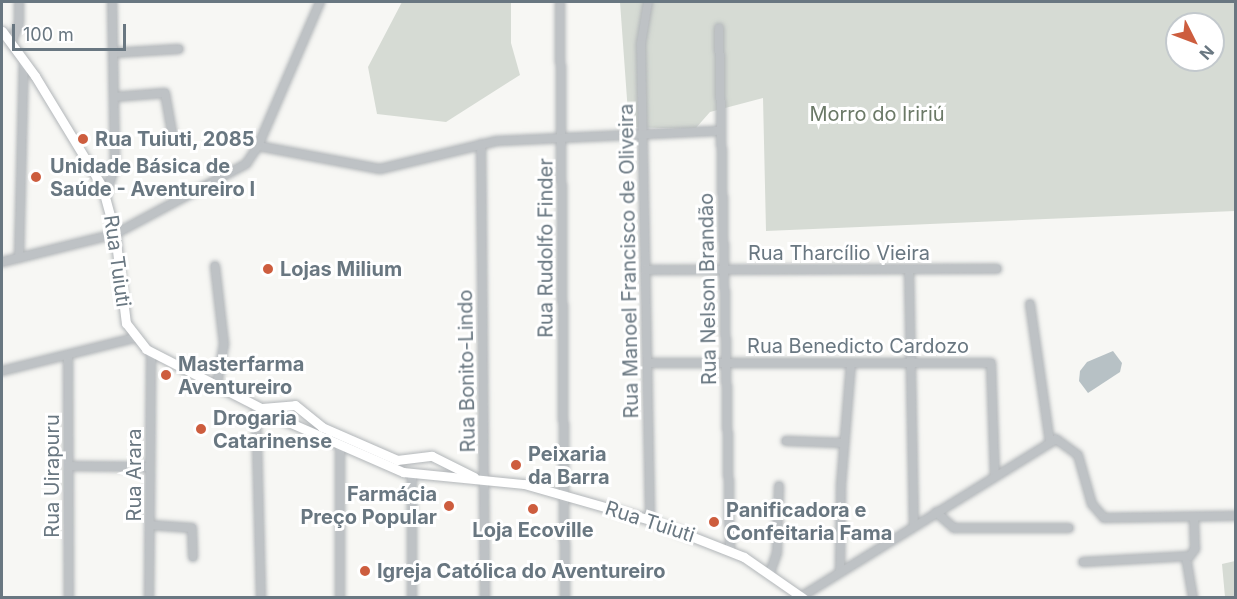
<!DOCTYPE html>
<meta charset="utf-8">
<style>
body{margin:0}
#map{position:relative;width:1237px;height:599px;overflow:hidden;background:#f7f7f4;font-family:Inter,sans-serif}
div>[style]{position:absolute}
[style*='--x']{left:calc(var(--x)*1px);top:calc(var(--y)*1px);width:calc(var(--w)*1px);rotate:calc(var(--a)*1deg)}
.green>*{inset:0;background:#d6dbd4}
.water>*{inset:0;background:#b7c1c5}
.roads{filter:drop-shadow(0 0 2px #b2b6b9) drop-shadow(0 0 2px #b2b6b9)}
.minor>*{height:8px;margin:-4px;padding:0 4px;transform-origin:4px;border-radius:4px;background:#bec2c5}
.major>*{height:9px;margin:-4.5px;padding:0 4.5px;transform-origin:4.5px;border-radius:4.5px;background:#fff}
.dots>*{width:16px;height:16px;translate:-50% -50%;box-sizing:border-box;border:3px solid #fff;border-radius:50%}
span{translate:-50% -50%;white-space:nowrap;text-align:center;line-height:1.15;-webkit-text-stroke:6px #fff;paint-order:stroke}
.park-label{font-size:20px;color:#6b7967}
.poi-label{font-size:20px;color:#697781;font-weight:700}
.left{translate:0 -50%;text-align:left}
.right{translate:-100% -50%;text-align:right}
.street-label{font-size:20px;color:#697781}
.frame{position:absolute;inset:0;border:3px solid #697781;pointer-events:none}
.north{position:absolute;left:1165px;top:12px;width:60px;height:60px;box-sizing:border-box;background:#fff;border:2px solid #c3c9cd;border-radius:50%;rotate:132deg;font-size:16px;font-weight:700;line-height:24px;text-align:center;color:#697781}
.north::after{content:'';display:block;margin:auto;width:21px;height:27px;background:#cd5d3e;clip-path:polygon(50% 0,100% 100%,50% 72%,0 100%)}
.scale{position:absolute;left:12px;top:24px;width:114px;height:27px;box-sizing:border-box;border:3px solid #697781;border-top:0;padding-left:8px;font-size:18px;line-height:21px;white-space:nowrap;color:#697781;-webkit-text-stroke:4px #fff;paint-order:stroke}
</style>
<div id="map">
<div class="green">
<div style="clip-path:polygon(402px 2px,511px 2px,511px 43px,520px 75px,446px 122px,377px 114px,368px 67px)"></div>
<div style="clip-path:polygon(evenodd,620px 2px,1235px 2px,1235px 211px,766px 231px,763px 98px,710px 112px,695px 129px,629px 127px,620px 2px,1177px 24px,1213px 24px,1213px 60px,1177px 60px,1177px 24px)"></div>
<div style="clip-path:polygon(1235px 561px,1235px 597px,1225px 597px,1222px 564px)"></div>
</div>
<div class="water">
<div style="clip-path:polygon(1113px 351px,1122px 363px,1120px 372px,1088px 393px,1079px 381px,1080px 371px,1087px 362px)"></div>
</div>
<div class="roads">
<div class="minor">
<div style="--x:560;--y:2;--w:596;--a:89.52"></div>
<div style="--x:648;--y:2;--w:43;--a:99.5"></div>
<div style="--x:641;--y:44;--w:476;--a:88.9"></div>
<div style="--x:719;--y:28;--w:522;--a:88.79"></div>
<div style="--x:11;--y:44;--w:22;--a:-69"></div>
<div style="--x:19;--y:23;--w:21;--a:-90"></div>
<div style="--x:113;--y:53;--w:66;--a:-3.5"></div>
<div style="--x:114;--y:97;--w:51;--a:-4.5"></div>
<div style="--x:165;--y:93;--w:46;--a:79.9"></div>
<div style="--x:481;--y:144;--w:454;--a:89.5"></div>
<div style="--x:258;--y:146;--w:124;--a:10.7"></div>
<div style="--x:380;--y:169;--w:120;--a:-13.5"></div>
<div style="--x:497;--y:141;--w:224;--a:-2.6"></div>
<div style="--x:106;--y:195;--w:30;--a:-73"></div>
<div style="--x:115;--y:166;--w:164;--a:-91"></div>
<div style="--x:19;--y:258;--w:198;--a:-88.6"></div>
<div style="--x:2;--y:262;--w:116;--a:-13.9"></div>
<div style="--x:115;--y:234;--w:149;--a:-28.1"></div>
<div style="--x:246;--y:164;--w:22;--a:-56"></div>
<div style="--x:258;--y:146;--w:157;--a:-66.7"></div>
<div style="--x:215;--y:266;--w:79;--a:83.4"></div>
<div style="--x:224;--y:344;--w:42;--a:99.7"></div>
<div style="--x:909;--y:269;--w:256;--a:88.9"></div>
<div style="--x:645;--y:270;--w:352;--a:-0.2"></div>
<div style="--x:1030;--y:304;--w:140;--a:81.8"></div>
<div style="--x:68;--y:355;--w:243;--a:89.8"></div>
<div style="--x:647;--y:363;--w:344;--a:0"></div>
<div style="--x:991;--y:363;--w:113;--a:88"></div>
<div style="--x:2;--y:371;--w:136;--a:-14"></div>
<div style="--x:256;--y:405;--w:193;--a:88.5"></div>
<div style="--x:786;--y:441;--w:58;--a:2"></div>
<div style="--x:69;--y:466;--w:81;--a:0.7"></div>
<div style="--x:412;--y:475;--w:123;--a:90"></div>
<div style="--x:936;--y:512;--w:24;--a:42"></div>
<div style="--x:954;--y:528;--w:115;--a:0"></div>
<div style="--x:150;--y:525;--w:42;--a:4.1"></div>
<div style="--x:192;--y:528;--w:29;--a:88"></div>
<div style="--x:1186;--y:557;--w:42;--a:80.3"></div>
<div style="--x:1083;--y:562;--w:107;--a:-3.2"></div>
<div style="--x:1190;--y:556;--w:9;--a:-54"></div>
<div style="--x:1195;--y:549;--w:32;--a:-92"></div>
<div style="--x:840;--y:570;--w:85;--a:-89.3"></div>
<div style="--x:841;--y:485;--w:122;--a:-85.3"></div>
<div style="--x:770;--y:573;--w:21;--a:-71"></div>
<div style="--x:777;--y:553;--w:67;--a:-88.3"></div>
<div style="--x:149;--y:598;--w:246;--a:-89.5"></div>
<div style="--x:340;--y:598;--w:154;--a:-90"></div>
<div style="--x:799;--y:598;--w:302;--a:-31.7"></div>
<div style="--x:1056;--y:439;--w:27;--a:36"></div>
<div style="--x:1078;--y:455;--w:51;--a:74.1"></div>
<div style="--x:1092;--y:504;--w:18;--a:49"></div>
<div style="--x:1104;--y:518;--w:132;--a:-0.9"></div>
</div>
<div class="major">
<div style="--x:2;--y:31;--w:56;--a:53.7"></div>
<div style="--x:35;--y:76;--w:129;--a:58.7"></div>
<div style="--x:102;--y:186;--w:50;--a:74.8"></div>
<div style="--x:115;--y:234;--w:90;--a:83"></div>
<div style="--x:126;--y:323;--w:33;--a:52"></div>
<div style="--x:146;--y:349;--w:157;--a:27.2"></div>
<div style="--x:286;--y:421;--w:128;--a:23.6"></div>
<div style="--x:403;--y:472;--w:122;--a:5.7"></div>
<div style="--x:524;--y:484;--w:131;--a:15.9"></div>
<div style="--x:650;--y:520;--w:101;--a:21.5"></div>
<div style="--x:744;--y:557;--w:72;--a:34.8"></div>
<div style="--x:262;--y:408;--w:33;--a:-5"></div>
<div style="--x:295;--y:405;--w:35;--a:39"></div>
<div style="--x:322;--y:427;--w:82;--a:23.7"></div>
<div style="--x:397;--y:460;--w:35;--a:-7"></div>
<div style="--x:432;--y:456;--w:47;--a:26.6"></div>
</div>
</div>
<div class="dots">
<div style="left:83px;top:139px;background:#cd5d3e"></div>
<div style="left:36px;top:177px;background:#cd5d3e"></div>
<div style="left:268px;top:269px;background:#cd5d3e"></div>
<div style="left:166px;top:375px;background:#cd5d3e"></div>
<div style="left:201px;top:429px;background:#cd5d3e"></div>
<div style="left:516px;top:465px;background:#cd5d3e"></div>
<div style="left:449px;top:506px;background:#cd5d3e"></div>
<div style="left:533px;top:509px;background:#cd5d3e"></div>
<div style="left:714px;top:522px;background:#cd5d3e"></div>
<div style="left:365px;top:571px;background:#cd5d3e"></div>
</div>
<div class="park-label">
<span style="left:877px;top:114px">Morro do Iririú</span>
</div>
<div class="poi-label">
<span class="left" style="left:95px;top:139px">Rua Tuiuti, 2085</span>
<span class="left" style="left:50px;top:178px">Unidade Básica de<br>Saúde - Aventureiro I</span>
<span class="left" style="left:280px;top:269px">Lojas Milium</span>
<span class="left" style="left:178px;top:376px">Masterfarma<br>Aventureiro</span>
<span class="left" style="left:213px;top:430px">Drogaria<br>Catarinense</span>
<span class="left" style="left:528px;top:466px">Peixaria<br>da Barra</span>
<span class="right" style="left:437px;top:506px">Farmácia<br>Preço Popular</span>
<span class="left" style="left:726px;top:522px">Panificadora e<br>Confeitaria Fama</span>
<span style="left:533px;top:530px">Loja Ecoville</span>
<span class="left" style="left:377px;top:571px">Igreja Católica do Aventureiro</span>
</div>
<div class="street-label">
<span style="left:546px;top:248px;rotate:-90deg">Rua Rudolfo Finder</span>
<span style="left:839px;top:253px">Rua Tharcílio Vieira</span>
<span style="left:117px;top:261px;rotate:82deg">Rua Tuiuti</span>
<span style="left:629px;top:261px;rotate:-91deg">Rua Manoel Francisco de Oliveira</span>
<span style="left:708px;top:289px;rotate:-91deg">Rua Nelson Brandão</span>
<span style="left:858px;top:346px">Rua Benedicto Cardozo</span>
<span style="left:467px;top:371px;rotate:-91deg">Rua Bonito-Lindo</span>
<span style="left:134px;top:475px;rotate:-90deg">Rua Arara</span>
<span style="left:52px;top:476px;rotate:-90deg">Rua Uirapuru</span>
<span style="left:650px;top:522px;rotate:18deg">Rua Tuiuti</span>
</div>
<div class="frame"></div>
<div class="north">N</div>
<div class="scale">100 m</div>
</div>
